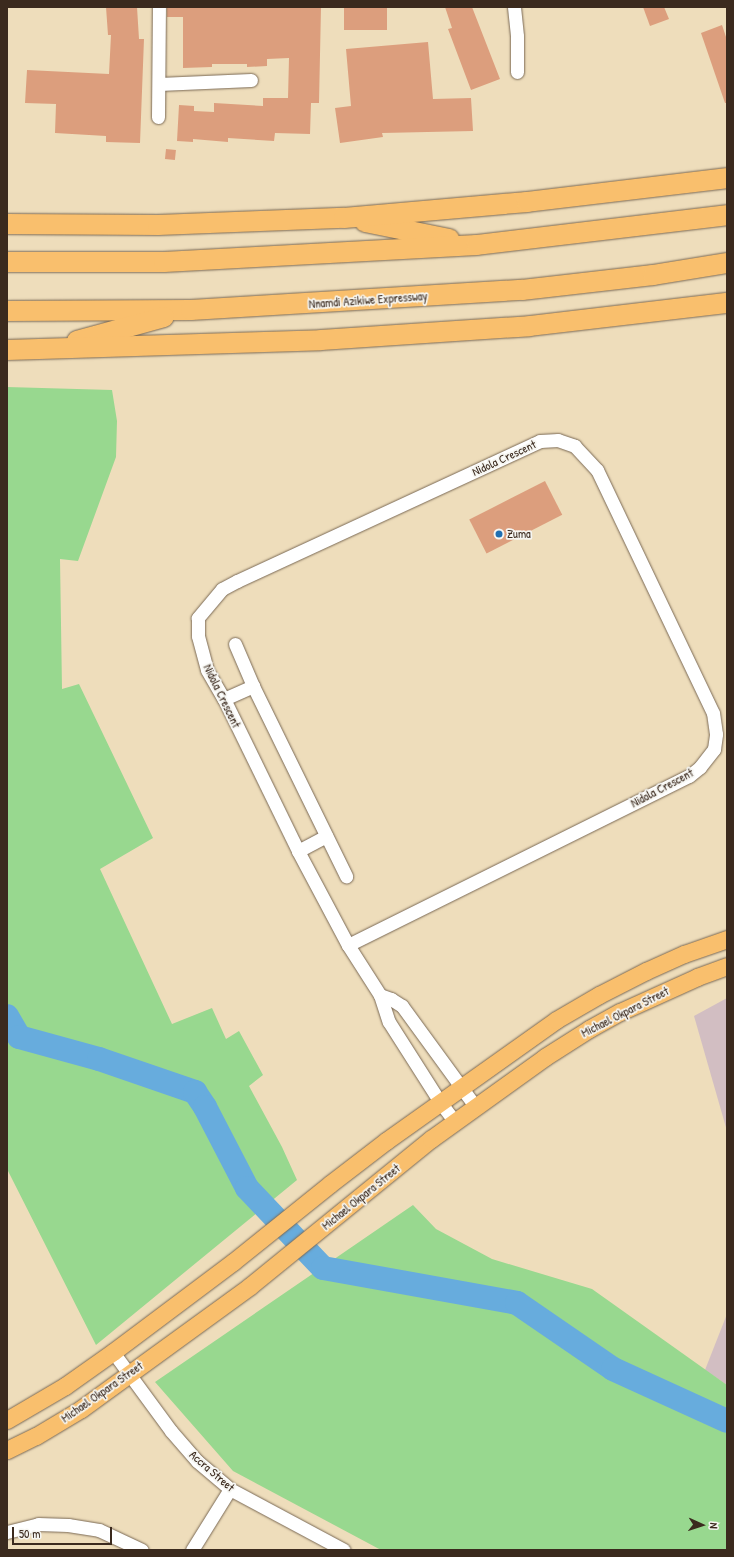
<!DOCTYPE html>
<style>
body{margin:0}
#map{position:relative;width:734px;height:1557px;overflow:hidden;background:#edb;font-family:"Patrick Hand",sans-serif}
div>[style]{position:absolute}
[style*='--x']{left:calc(var(--x)*1px);top:calc(var(--y)*1px);width:calc(var(--w)*1px);rotate:calc(var(--a)*1deg)}
.industrial>*{inset:0;background:#d2bec2}
.green>*{inset:0;background:#98d88f}
.river>*{height:24px;margin:-12px;padding:0 12px;transform-origin:12px;border-radius:12px;background:#67acdd}
.building>*{inset:0;background:#dc9e7d;transform-origin:0 0}
.roads{filter:drop-shadow(0 0 1px #7a6955) drop-shadow(0 0 1px #7a6955)}
.minor>*{height:13px;margin:-6.5px;padding:0 6.5px;transform-origin:6.5px;border-radius:6.5px;background:#fff}
.major>*{height:17px;margin:-8.5px;padding:0 8.5px;transform-origin:8.5px;border-radius:8.5px;background:#f9bf6d}
.highway>*{height:20px;margin:-10px;padding:0 10px;transform-origin:10px;border-radius:10px;background:#f9bf6d}
.dots>*{width:11px;height:11px;translate:-50% -50%;box-sizing:border-box;border:2px solid #f6f6f2;border-radius:50%}
span{translate:-50% -50%;white-space:nowrap;text-align:center;line-height:1.15;-webkit-text-stroke:3.5px #f6f6f2;paint-order:stroke}
.street-label{font-size:12px;color:#3b2a1e}
.poi-label{font-size:12px;color:#3b2a1e}
.left{translate:0 -50%;text-align:left}
.frame{position:absolute;inset:0;border:8px solid #3b2a1e;pointer-events:none}
.north{position:absolute;left:682px;top:1505px;width:40px;height:40px;-webkit-text-stroke:3px #f6f6f2;paint-order:stroke;rotate:93deg;font-size:11px;font-weight:700;line-height:16px;text-align:center;color:#3b2a1e}
.north::after{content:'';display:block;margin:auto;width:14px;height:18px;background:#3b2a1e;clip-path:polygon(50% 0,100% 100%,50% 72%,0 100%)}
.scale{position:absolute;left:12px;top:1527px;width:100px;height:18px;box-sizing:border-box;border:2px solid #3b2a1e;border-top:0;padding-left:5px;font-size:12px;line-height:14px;white-space:nowrap;color:#3b2a1e;-webkit-text-stroke:3px #f6f6f2;paint-order:stroke}
</style>
<div id="map">
<div class="industrial">
<div style="clip-path:polygon(727px 998px,727px 1131px,694px 1016px)"></div>
<div style="clip-path:polygon(727px 1314px,727px 1385px,705px 1370px)"></div>
</div>
<div class="green">
<div style="clip-path:polygon(7px 387px,112px 390px,117px 421px,116px 457px,78px 561px,60px 559px,62px 689px,79px 684px,153px 838px,100px 869px,172px 1024px,212px 1008px,226px 1039px,239px 1031px,263px 1075px,249px 1086px,282px 1147px,297px 1180px,96px 1345px,7px 1169px)"></div>
<div style="clip-path:polygon(413px 1205px,436px 1229px,492px 1259px,592px 1289px,727px 1385px,727px 1550px,381px 1550px,233px 1471px,155px 1382px)"></div>
</div>
<div class="river">
<div style="--x:7;--y:1016;--w:24;--a:60"></div>
<div style="--x:19;--y:1037;--w:83;--a:15.4"></div>
<div style="--x:99;--y:1059;--w:102;--a:19"></div>
<div style="--x:195;--y:1092;--w:18;--a:56"></div>
<div style="--x:205;--y:1107;--w:91;--a:62.6"></div>
<div style="--x:247;--y:1188;--w:110;--a:46.5"></div>
<div style="--x:323;--y:1268;--w:197;--a:10.2"></div>
<div style="--x:517;--y:1303;--w:116;--a:34.5"></div>
<div style="--x:613;--y:1369;--w:125;--a:24.5"></div>
</div>
<div class="building">
<div style="clip-path:polygon(106px 7px,137px 7px,139px 39px,144px 39px,140px 143px,106px 142px,106px 136px,55px 133px,56px 104px,25px 103px,27px 70px,109px 74px,111px 35px,108px 35px)"></div>
<div style="clip-path:polygon(167px 7px,321px 7px,319px 103px,311px 103px,310px 134px,275px 133px,274px 141px,228px 138px,228px 142px,193px 139px,193px 142px,177px 141px,179px 105px,194px 106px,194px 111px,214px 112px,214px 103px,263px 106px,263px 98px,288px 98px,289px 58px,267px 59px,267px 66px,247px 67px,247px 64px,212px 64px,212px 67px,183px 68px,183px 17px,167px 17px)"></div>
<div style="left:344px;top:7px;width:43px;height:23px"></div>
<div style="clip-path:polygon(445px 7px,472px 7px,500px 79px,471px 90px,448px 29px,452px 28px)"></div>
<div style="clip-path:polygon(643px 7px,664px 7px,669px 19px,650px 26px)"></div>
<div style="clip-path:polygon(722px 25px,727px 40px,727px 103px,725px 103px,701px 33px)"></div>
<div style="clip-path:polygon(428px 42px,433px 99px,471px 98px,473px 131px,382px 133px,383px 137px,340px 143px,335px 108px,351px 106px,346px 49px)"></div>
<div style="left:166px;top:149px;width:10px;height:10px;rotate:6deg"></div>
<div style="left:545px;top:481px;width:38px;height:85px;rotate:63deg"></div>
</div>
<div class="roads">
<div class="minor">
<div style="--x:514;--y:7;--w:29;--a:84"></div>
<div style="--x:517;--y:36;--w:36;--a:90"></div>
<div style="--x:159;--y:84;--w:92;--a:-2.5"></div>
<div style="--x:158;--y:117;--w:110;--a:-89.5"></div>
<div style="--x:235;--y:644;--w:46;--a:66.8"></div>
<div style="--x:253;--y:686;--w:212;--a:63.9"></div>
<div style="--x:224;--y:699;--w:32;--a:-24"></div>
<div style="--x:298;--y:851;--w:32;--a:-28"></div>
<div style="--x:348;--y:945;--w:381;--a:-26.4"></div>
<div style="--x:689;--y:776;--w:14;--a:-39"></div>
<div style="--x:700;--y:767;--w:23;--a:-52"></div>
<div style="--x:714;--y:749;--w:15;--a:-82"></div>
<div style="--x:716;--y:734;--w:21;--a:-98"></div>
<div style="--x:713;--y:713;--w:269;--a:-115.5"></div>
<div style="--x:597;--y:470;--w:33;--a:-133"></div>
<div style="--x:575;--y:446;--w:18;--a:-161"></div>
<div style="--x:558;--y:440;--w:18;--a:177"></div>
<div style="--x:540;--y:441;--w:334;--a:155.2"></div>
<div style="--x:237;--y:581;--w:17;--a:152"></div>
<div style="--x:222;--y:589;--w:38;--a:130"></div>
<div style="--x:198;--y:618;--w:18;--a:90"></div>
<div style="--x:198;--y:636;--w:35;--a:75"></div>
<div style="--x:207;--y:670;--w:34;--a:60"></div>
<div style="--x:224;--y:699;--w:169;--a:64"></div>
<div style="--x:298;--y:851;--w:106;--a:62"></div>
<div style="--x:348;--y:945;--w:59;--a:57.4"></div>
<div style="--x:380;--y:995;--w:28;--a:72"></div>
<div style="--x:389;--y:1022;--w:95;--a:57.5"></div>
<div style="--x:440;--y:1102;--w:25;--a:53"></div>
<div style="--x:380;--y:995;--w:12;--a:20"></div>
<div style="--x:391;--y:999;--w:13;--a:32"></div>
<div style="--x:402;--y:1006;--w:124;--a:53.9"></div>
<div style="--x:113;--y:1352;--w:98;--a:53.7"></div>
<div style="--x:171;--y:1431;--w:40;--a:49"></div>
<div style="--x:197;--y:1461;--w:43;--a:40.3"></div>
<div style="--x:230;--y:1489;--w:129;--a:28.2"></div>
<div style="--x:7;--y:1532;--w:32;--a:-14"></div>
<div style="--x:38;--y:1524;--w:30;--a:2"></div>
<div style="--x:68;--y:1525;--w:31;--a:9"></div>
<div style="--x:99;--y:1530;--w:47;--a:24.9"></div>
<div style="--x:192;--y:1550;--w:72;--a:-58.1"></div>
</div>
<div class="major">
<div style="--x:7;--y:1420;--w:67;--a:-30.4"></div>
<div style="--x:65;--y:1386;--w:59;--a:-35.3"></div>
<div style="--x:113;--y:1352;--w:150;--a:-36.9"></div>
<div style="--x:233;--y:1262;--w:124;--a:-38.8"></div>
<div style="--x:330;--y:1184;--w:71;--a:-37.5"></div>
<div style="--x:386;--y:1141;--w:209;--a:-35.4"></div>
<div style="--x:556;--y:1020;--w:50;--a:-30.2"></div>
<div style="--x:599;--y:995;--w:53;--a:-27.1"></div>
<div style="--x:646;--y:971;--w:42;--a:-24.1"></div>
<div style="--x:684;--y:954;--w:46;--a:-19.2"></div>
<div style="--x:7;--y:1450;--w:32;--a:-26"></div>
<div style="--x:36;--y:1436;--w:52;--a:-31"></div>
<div style="--x:81;--y:1409;--w:209;--a:-36"></div>
<div style="--x:250;--y:1286;--w:233;--a:-39.1"></div>
<div style="--x:431;--y:1139;--w:140;--a:-35.7"></div>
<div style="--x:545;--y:1057;--w:52;--a:-32.5"></div>
<div style="--x:589;--y:1029;--w:35;--a:-29"></div>
<div style="--x:620;--y:1012;--w:85;--a:-24.4"></div>
<div style="--x:697;--y:977;--w:32;--a:-20"></div>
</div>
<div class="highway">
<div style="--x:365;--y:222;--w:86;--a:11.4"></div>
<div style="--x:7;--y:224;--w:151;--a:0.4"></div>
<div style="--x:158;--y:225;--w:186;--a:-2.2"></div>
<div style="--x:344;--y:218;--w:184;--a:-5"></div>
<div style="--x:527;--y:202;--w:201;--a:-6.8"></div>
<div style="--x:7;--y:262;--w:157;--a:0"></div>
<div style="--x:164;--y:262;--w:313;--a:-3.1"></div>
<div style="--x:477;--y:245;--w:252;--a:-6.8"></div>
<div style="--x:7;--y:311;--w:184;--a:-0.3"></div>
<div style="--x:191;--y:310;--w:332;--a:-3.5"></div>
<div style="--x:522;--y:290;--w:132;--a:-6.5"></div>
<div style="--x:653;--y:275;--w:75;--a:-9.2"></div>
<div style="--x:77;--y:341;--w:90;--a:-15.4"></div>
<div style="--x:7;--y:350;--w:314;--a:-1.8"></div>
<div style="--x:321;--y:340;--w:209;--a:-3.8"></div>
<div style="--x:530;--y:326;--w:198;--a:-6.7"></div>
</div>
</div>
<div class="dots">
<div style="left:499px;top:534px;background:#1f6fb2"></div>
</div>
<div class="street-label">
<span style="left:368px;top:300px;rotate:-4deg">Nnamdi Azikiwe Expressway</span>
<span style="left:504px;top:458px;rotate:-25deg">Nidola Crescent</span>
<span style="left:222px;top:696px;rotate:64deg">Nidola Crescent</span>
<span style="left:662px;top:788px;rotate:-28deg">Nidola Crescent</span>
<span style="left:625px;top:1012px;rotate:-27deg">Michael Okpara Street</span>
<span style="left:361px;top:1197px;rotate:-39deg">Michael Okpara Street</span>
<span style="left:102px;top:1392px;rotate:-35deg">Michael Okpara Street</span>
<span style="left:212px;top:1471px;rotate:41deg">Accra Street</span>
</div>
<div class="poi-label">
<span class="left" style="left:507px;top:534px">Zuma</span>
</div>
<div class="frame"></div>
<div class="north">N</div>
<div class="scale">50 m</div>
</div>
